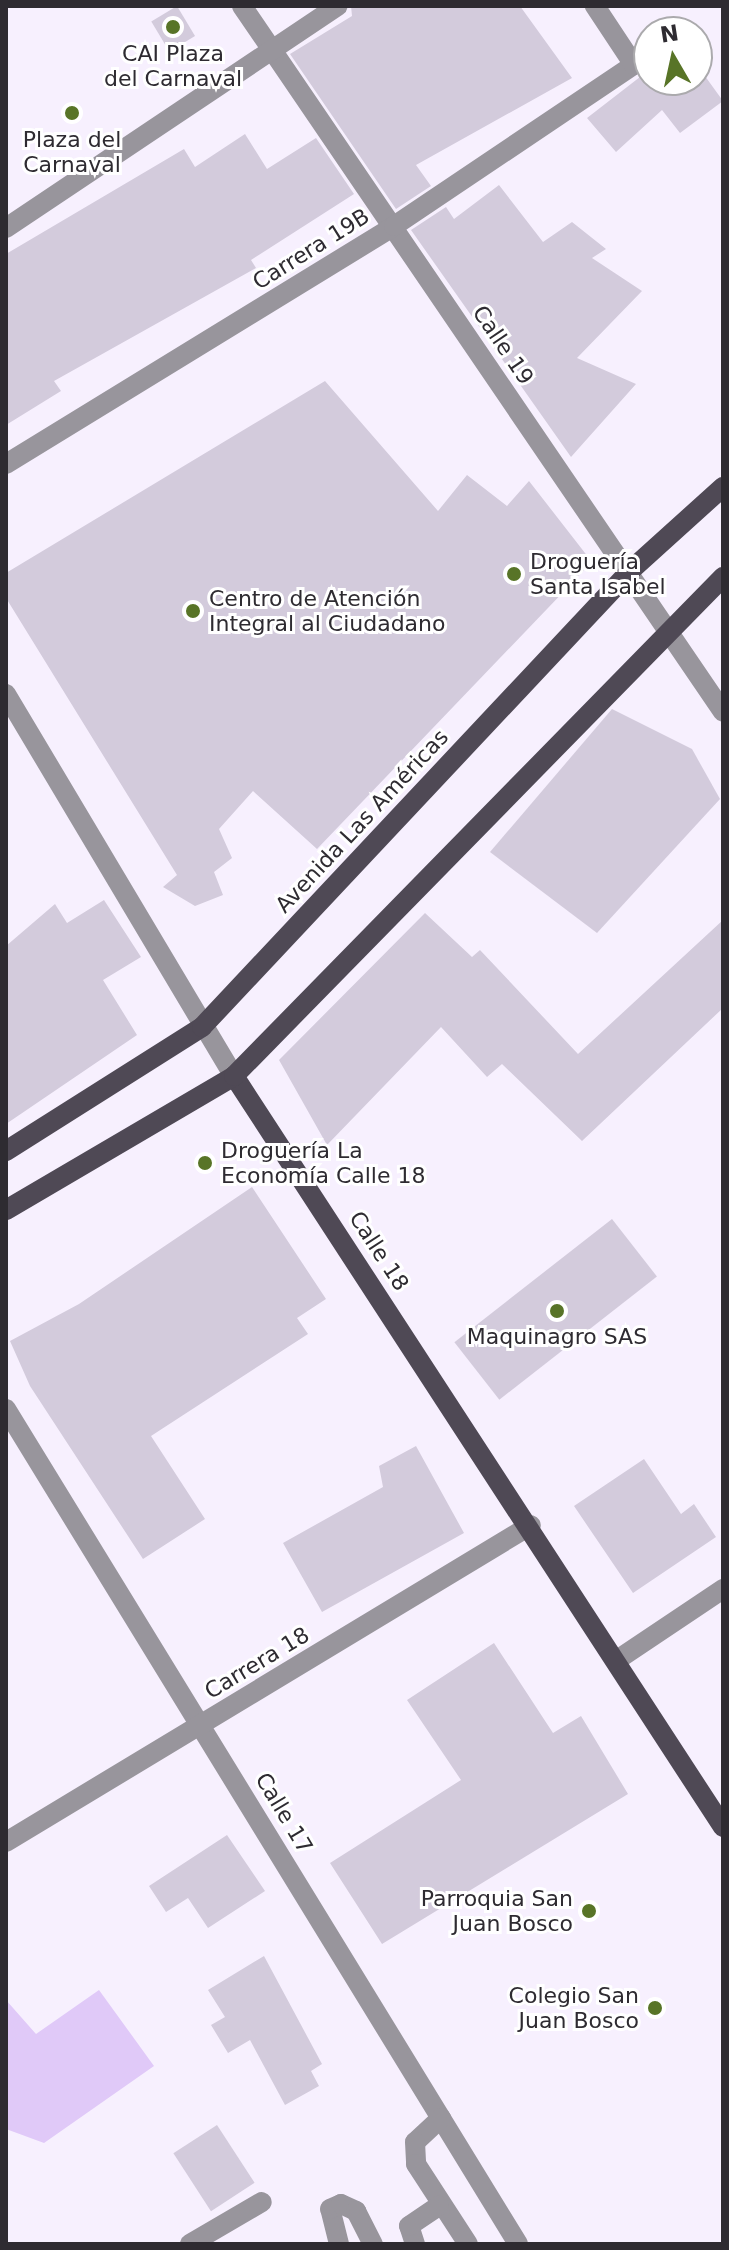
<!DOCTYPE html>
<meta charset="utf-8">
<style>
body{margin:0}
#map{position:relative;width:729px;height:2250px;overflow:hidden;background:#f7f0fe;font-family:"DejaVu Sans",sans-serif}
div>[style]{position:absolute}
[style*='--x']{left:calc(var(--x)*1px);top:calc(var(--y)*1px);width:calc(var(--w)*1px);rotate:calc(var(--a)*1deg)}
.green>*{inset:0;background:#e0c9f8}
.building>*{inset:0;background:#d3cbdc;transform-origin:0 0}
.minor>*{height:20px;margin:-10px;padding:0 10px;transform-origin:10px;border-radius:10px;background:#98959c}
.major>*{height:20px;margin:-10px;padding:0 10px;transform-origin:10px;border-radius:10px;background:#4f4955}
.dots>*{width:22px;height:22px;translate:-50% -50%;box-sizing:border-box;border:4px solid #fff;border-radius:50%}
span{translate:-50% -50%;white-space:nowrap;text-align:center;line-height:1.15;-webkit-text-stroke:6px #fff;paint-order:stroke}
.poi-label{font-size:22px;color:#2e2b31}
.left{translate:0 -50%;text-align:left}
.right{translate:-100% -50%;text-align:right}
.street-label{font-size:22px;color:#2e2b31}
.frame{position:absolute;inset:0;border:8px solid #2e2b31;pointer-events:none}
.north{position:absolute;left:633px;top:16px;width:80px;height:80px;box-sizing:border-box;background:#fff;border:2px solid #abaaad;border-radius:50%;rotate:351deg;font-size:22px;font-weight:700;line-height:32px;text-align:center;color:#2e2b31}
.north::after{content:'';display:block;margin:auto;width:28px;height:36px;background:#587427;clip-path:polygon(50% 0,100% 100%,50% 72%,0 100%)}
</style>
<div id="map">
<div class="green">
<div style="clip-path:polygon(99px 1990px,154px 2066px,44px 2143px,6px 2129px,6px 2000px,36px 2034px)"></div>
</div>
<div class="building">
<div style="left:177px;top:6px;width:35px;height:30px;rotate:59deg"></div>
<div style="clip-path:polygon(351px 6px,520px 6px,572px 78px,416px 165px,431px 186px,396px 209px,290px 54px,352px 16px)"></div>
<div style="clip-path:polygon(697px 65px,723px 101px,680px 133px,662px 110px,616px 152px,587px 118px,649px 70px,649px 80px,697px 80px)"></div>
<div style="clip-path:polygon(245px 134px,267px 169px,316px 138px,354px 194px,251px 260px,256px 268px,54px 381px,61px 391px,6px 425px,6px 254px,184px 149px,195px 167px)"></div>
<div style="clip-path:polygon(499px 185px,543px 242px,572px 222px,606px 249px,592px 258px,642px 291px,577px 358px,636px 384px,571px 457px,411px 230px,446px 207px,454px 219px)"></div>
<div style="clip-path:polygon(325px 381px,438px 511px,467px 475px,507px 506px,529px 481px,592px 562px,317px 849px,253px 791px,219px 829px,232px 858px,214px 872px,223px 895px,195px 906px,163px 887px,177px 875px,6px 598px,6px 573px)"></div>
<div style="clip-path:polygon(612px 709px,692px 749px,720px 799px,597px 933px,490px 852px)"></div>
<div style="clip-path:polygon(104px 900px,141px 957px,103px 980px,137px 1035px,6px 1124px,6px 946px,55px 904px,67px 923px)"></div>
<div style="clip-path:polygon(425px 913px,472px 957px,480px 950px,578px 1054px,723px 920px,723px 1008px,582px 1141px,502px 1064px,487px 1077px,441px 1027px,327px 1145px,279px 1060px)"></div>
<div style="clip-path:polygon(252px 1187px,326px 1299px,297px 1318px,308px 1334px,151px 1436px,205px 1519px,143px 1559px,30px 1386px,10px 1341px,79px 1304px)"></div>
<div style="left:612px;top:1219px;width:73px;height:200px;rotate:52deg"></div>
<div style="clip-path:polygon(416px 1446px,464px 1533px,322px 1612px,283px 1543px,383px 1487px,379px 1466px)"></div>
<div style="clip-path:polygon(644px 1459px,681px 1514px,694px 1504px,716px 1537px,633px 1593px,574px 1506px)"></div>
<div style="clip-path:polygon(494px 1643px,553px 1733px,581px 1716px,628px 1794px,382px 1944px,330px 1863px,461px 1780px,407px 1700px)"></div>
<div style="clip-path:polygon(227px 1835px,265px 1891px,208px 1928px,188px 1898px,166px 1912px,149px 1886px)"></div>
<div style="clip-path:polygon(264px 1956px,322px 2064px,311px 2071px,319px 2086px,285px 2105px,250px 2040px,228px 2053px,211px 2025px,225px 2017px,208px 1990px)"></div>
<div style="left:217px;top:2125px;width:69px;height:52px;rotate:57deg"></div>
</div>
<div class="minor">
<div style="--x:242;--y:6;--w:854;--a:55.73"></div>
<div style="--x:6;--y:228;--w:399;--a:-33.8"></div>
<div style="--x:6;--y:464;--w:455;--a:-31.5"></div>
<div style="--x:394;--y:226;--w:289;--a:-33.9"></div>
<div style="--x:634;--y:65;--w:71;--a:-123.5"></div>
<div style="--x:6;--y:694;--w:445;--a:59.2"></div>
<div style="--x:6;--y:1409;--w:979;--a:58.48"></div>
<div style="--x:617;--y:1660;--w:128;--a:-33.8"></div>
<div style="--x:6;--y:1842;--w:613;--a:-31.12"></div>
<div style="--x:441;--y:2118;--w:35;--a:137"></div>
<div style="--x:415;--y:2142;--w:22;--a:87"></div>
<div style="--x:416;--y:2164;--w:95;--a:57"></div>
<div style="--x:190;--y:2244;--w:83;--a:-30.3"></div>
<div style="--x:339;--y:2244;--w:36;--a:-104"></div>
<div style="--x:330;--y:2209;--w:12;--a:-24"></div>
<div style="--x:341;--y:2204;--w:17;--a:25"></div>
<div style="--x:356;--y:2211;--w:37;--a:63"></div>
<div style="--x:415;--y:2244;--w:19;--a:-108"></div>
<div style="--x:409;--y:2226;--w:36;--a:-34"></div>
</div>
<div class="major">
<div style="--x:234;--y:1076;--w:896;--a:56.93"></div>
<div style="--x:6;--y:1151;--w:232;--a:-32.3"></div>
<div style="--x:202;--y:1027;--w:627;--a:-46.81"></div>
<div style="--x:631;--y:570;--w:124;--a:-42.1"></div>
<div style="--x:6;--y:1210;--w:264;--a:-30.4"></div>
<div style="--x:234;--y:1076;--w:699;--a:-45.58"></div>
</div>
<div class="dots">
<div style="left:173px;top:27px;background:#587427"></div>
<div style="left:72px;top:113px;background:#587427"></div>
<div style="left:514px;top:574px;background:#587427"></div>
<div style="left:193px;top:611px;background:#587427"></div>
<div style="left:205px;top:1163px;background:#587427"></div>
<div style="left:557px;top:1311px;background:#587427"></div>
<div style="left:589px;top:1911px;background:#587427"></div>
<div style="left:655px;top:2008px;background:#587427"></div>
</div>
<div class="poi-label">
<span style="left:173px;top:66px">CAI Plaza<br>del Carnaval</span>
<span style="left:72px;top:152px">Plaza del<br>Carnaval</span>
<span class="left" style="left:530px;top:574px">Droguería<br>Santa Isabel</span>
<span class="left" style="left:209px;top:611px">Centro de Atención<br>Integral al Ciudadano</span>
<span class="left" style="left:221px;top:1163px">Droguería La<br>Economía Calle 18</span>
<span style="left:557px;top:1337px">Maquinagro SAS</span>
<span class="right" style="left:573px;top:1911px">Parroquia San<br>Juan Bosco</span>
<span class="right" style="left:639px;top:2008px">Colegio San<br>Juan Bosco</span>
</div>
<div class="street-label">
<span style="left:311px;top:249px;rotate:-32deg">Carrera 19B</span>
<span style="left:503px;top:345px;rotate:56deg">Calle 19</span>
<span style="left:362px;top:821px;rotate:-47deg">Avenida Las Américas</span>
<span style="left:379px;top:1251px;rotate:57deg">Calle 18</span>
<span style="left:257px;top:1663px;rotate:-31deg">Carrera 18</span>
<span style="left:284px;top:1813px;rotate:59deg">Calle 17</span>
</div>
<div class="frame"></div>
<div class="north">N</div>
</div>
